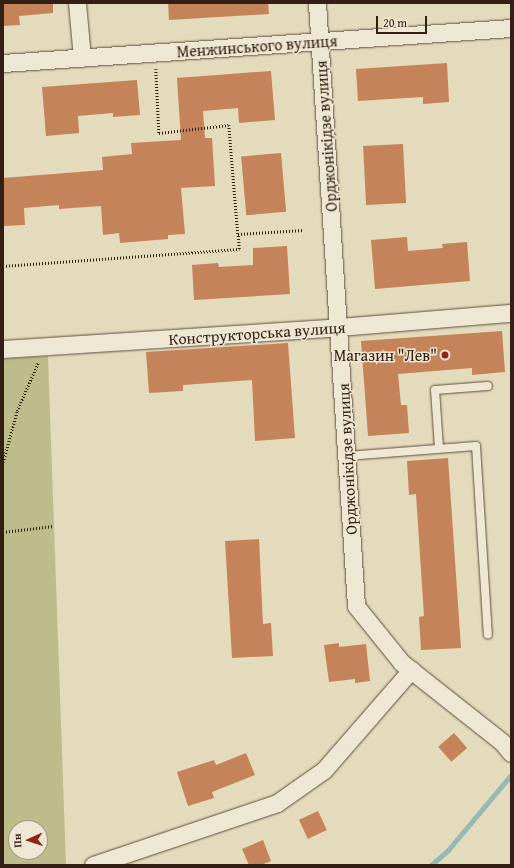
<!DOCTYPE html>
<meta charset="utf-8">
<style>
body{margin:0}
#map{position:relative;width:514px;height:868px;overflow:hidden;background:#e4dabc;font-family:"Gentium Book Plus",serif}
div>[style]{position:absolute}
[style*='--x']{left:calc(var(--x)*1px);top:calc(var(--y)*1px);width:calc(var(--w)*1px);rotate:calc(var(--a)*1deg)}
.green>*{inset:0;background:#bcbd8b}
.stream>*{height:5px;margin:-2.5px;padding:0 2.5px;transform-origin:2.5px;border-radius:2.5px;background:#95bab4}
.building>*{inset:0;background:#c58359;transform-origin:0 0}
.path>*{height:2.5px;margin-top:-1.25px;transform-origin:0;background:repeating-linear-gradient(90deg,#331f13 0 1px,transparent 0 3px)}
.roads{filter:drop-shadow(0 0 1px #5f4e3d) drop-shadow(0 0 1px #5f4e3d)}
.service>*{height:8px;margin:-4px;padding:0 4px;transform-origin:4px;border-radius:4px;background:#ede7d3}
.minor>*{height:17px;margin:-8.5px;padding:0 8.5px;transform-origin:8.5px;border-radius:8.5px;background:#ede7d3}
.dots>*{width:11px;height:11px;translate:-50% -50%;box-sizing:border-box;border:2px solid #ede7d3;border-radius:50%}
span{translate:-50% -50%;white-space:nowrap;text-align:center;line-height:1.15;-webkit-text-stroke:3px #ede7d3;paint-order:stroke}
.street-label{font-size:16px;color:#331f13}
.poi-label{font-size:16px;color:#331f13}
.right{translate:-100% -50%;text-align:right}
.frame{position:absolute;inset:0;border:4px solid #331f13;pointer-events:none}
.north{position:absolute;left:8px;top:820px;width:40px;height:40px;box-sizing:border-box;background:#ede7d3;border:1px solid #a39786;border-radius:50%;rotate:267deg;font-size:11px;font-weight:700;line-height:16px;text-align:center;color:#331f13}
.north::after{content:'';display:block;margin:auto;width:14px;height:18px;background:#8f2418;clip-path:polygon(50% 0,100% 100%,50% 72%,0 100%)}
.scale{position:absolute;left:376px;top:16px;width:51px;height:18px;box-sizing:border-box;border:2px solid #331f13;border-top:0;padding-left:5px;font-size:12px;line-height:14px;white-space:nowrap;color:#331f13;-webkit-text-stroke:3px #ede7d3;paint-order:stroke}
</style>
<div id="map">
<div class="green">
<div style="clip-path:polygon(evenodd,48px 356px,66px 865px,3px 865px,3px 359px,48px 356px,16px 828px,40px 828px,40px 852px,16px 852px,16px 828px)"></div>
</div>
<div class="stream">
<div style="--x:431;--y:865;--w:23;--a:-41"></div>
<div style="--x:448;--y:850;--w:98;--a:-50"></div>
</div>
<div class="building">
<div style="clip-path:polygon(3px 3px,53px 3px,53px 13px,19px 16px,20px 25px,3px 26px)"></div>
<div style="clip-path:polygon(168px 3px,268px 3px,269px 14px,169px 20px)"></div>
<div style="clip-path:polygon(447px 63px,449px 102px,423px 104px,423px 97px,358px 101px,356px 69px)"></div>
<div style="clip-path:polygon(271px 71px,275px 120px,239px 123px,238px 108px,203px 111px,205px 138px,212px 138px,215px 186px,181px 188px,185px 234px,168px 235px,168px 239px,120px 243px,119px 233px,103px 235px,101px 206px,59px 209px,59px 205px,24px 208px,25px 225px,3px 226px,3px 178px,103px 170px,102px 157px,132px 154px,131px 143px,181px 140px,177px 78px)"></div>
<div style="clip-path:polygon(137px 80px,140px 115px,113px 117px,113px 113px,78px 116px,79px 133px,46px 136px,42px 87px)"></div>
<div style="left:403px;top:144px;width:59px;height:40px;rotate:87deg"></div>
<div style="left:281px;top:153px;width:59px;height:40px;rotate:85deg"></div>
<div style="clip-path:polygon(407px 237px,408px 251px,443px 248px,442px 244px,467px 242px,470px 281px,375px 289px,371px 240px)"></div>
<div style="clip-path:polygon(287px 246px,290px 294px,194px 300px,192px 265px,218px 263px,219px 267px,253px 265px,253px 248px)"></div>
<div style="clip-path:polygon(502px 331px,505px 372px,472px 375px,472px 368px,398px 374px,401px 405px,407px 405px,409px 433px,368px 436px,361px 341px)"></div>
<div style="clip-path:polygon(288px 343px,295px 438px,255px 441px,252px 380px,183px 385px,183px 391px,149px 393px,146px 352px)"></div>
<div style="clip-path:polygon(448px 458px,461px 648px,421px 650px,419px 617px,424px 616px,416px 494px,409px 495px,407px 461px)"></div>
<div style="clip-path:polygon(259px 539px,263px 624px,271px 623px,273px 656px,232px 658px,225px 541px)"></div>
<div style="clip-path:polygon(339px 643px,339px 647px,366px 644px,370px 681px,355px 683px,355px 679px,329px 682px,324px 645px)"></div>
<div style="left:454px;top:733px;width:20px;height:21px;rotate:49deg"></div>
<div style="clip-path:polygon(246px 753px,255px 775px,212px 792px,214px 798px,188px 806px,177px 772px,214px 760px,216px 765px)"></div>
<div style="left:318px;top:811px;width:21px;height:21px;rotate:65deg"></div>
<div style="clip-path:polygon(263px 840px,271px 861px,261px 865px,249px 865px,242px 849px)"></div>
</div>
<div class="path">
<div style="--x:156;--y:69;--w:64;--a:87.3"></div>
<div style="--x:159;--y:133;--w:70;--a:-6.5"></div>
<div style="--x:229;--y:125;--w:109;--a:85.3"></div>
<div style="--x:238;--y:234;--w:66;--a:-3.5"></div>
<div style="--x:3;--y:266;--w:237;--a:-4.1"></div>
<div style="--x:239;--y:249;--w:15;--a:-94"></div>
<div style="--x:3;--y:462;--w:53;--a:-74.6"></div>
<div style="--x:17;--y:411;--w:52;--a:-66.4"></div>
<div style="--x:3;--y:532;--w:51;--a:-6.7"></div>
</div>
<div class="roads">
<div class="service">
<div style="--x:439;--y:448;--w:58;--a:-93.9"></div>
<div style="--x:435;--y:390;--w:53;--a:-4.3"></div>
<div style="--x:347;--y:456;--w:129;--a:-4.4"></div>
<div style="--x:476;--y:446;--w:189;--a:86.4"></div>
</div>
<div class="minor">
<div style="--x:77;--y:3;--w:55;--a:84.8"></div>
<div style="--x:317;--y:3;--w:604;--a:86.3"></div>
<div style="--x:356;--y:606;--w:73;--a:51.1"></div>
<div style="--x:402;--y:663;--w:127;--a:38.3"></div>
<div style="--x:502;--y:742;--w:14;--a:51"></div>
<div style="--x:3;--y:63;--w:509;--a:-3.94"></div>
<div style="--x:3;--y:349;--w:337;--a:-3.7"></div>
<div style="--x:339;--y:327;--w:173;--a:-4.7"></div>
<div style="--x:93;--y:865;--w:194;--a:-18.6"></div>
<div style="--x:277;--y:803;--w:57;--a:-35.1"></div>
<div style="--x:324;--y:770;--w:133;--a:-49"></div>
</div>
</div>
<div class="dots">
<div style="left:445px;top:355px;background:#8f2418"></div>
</div>
<div class="street-label">
<span style="left:257px;top:46px;rotate:-4deg">Менжинського вулиця</span>
<span style="left:326px;top:136px;rotate:-94deg">Орджонікідзе вулиця</span>
<span style="left:257px;top:333px;rotate:-4deg">Конструкторська вулиця</span>
<span style="left:347px;top:459px;rotate:-93deg">Орджонікідзе вулиця</span>
</div>
<div class="poi-label">
<span class="right" style="left:437px;top:355px">Магазин "Лев"</span>
</div>
<div class="frame"></div>
<div class="north">Пн</div>
<div class="scale">20 m</div>
</div>
